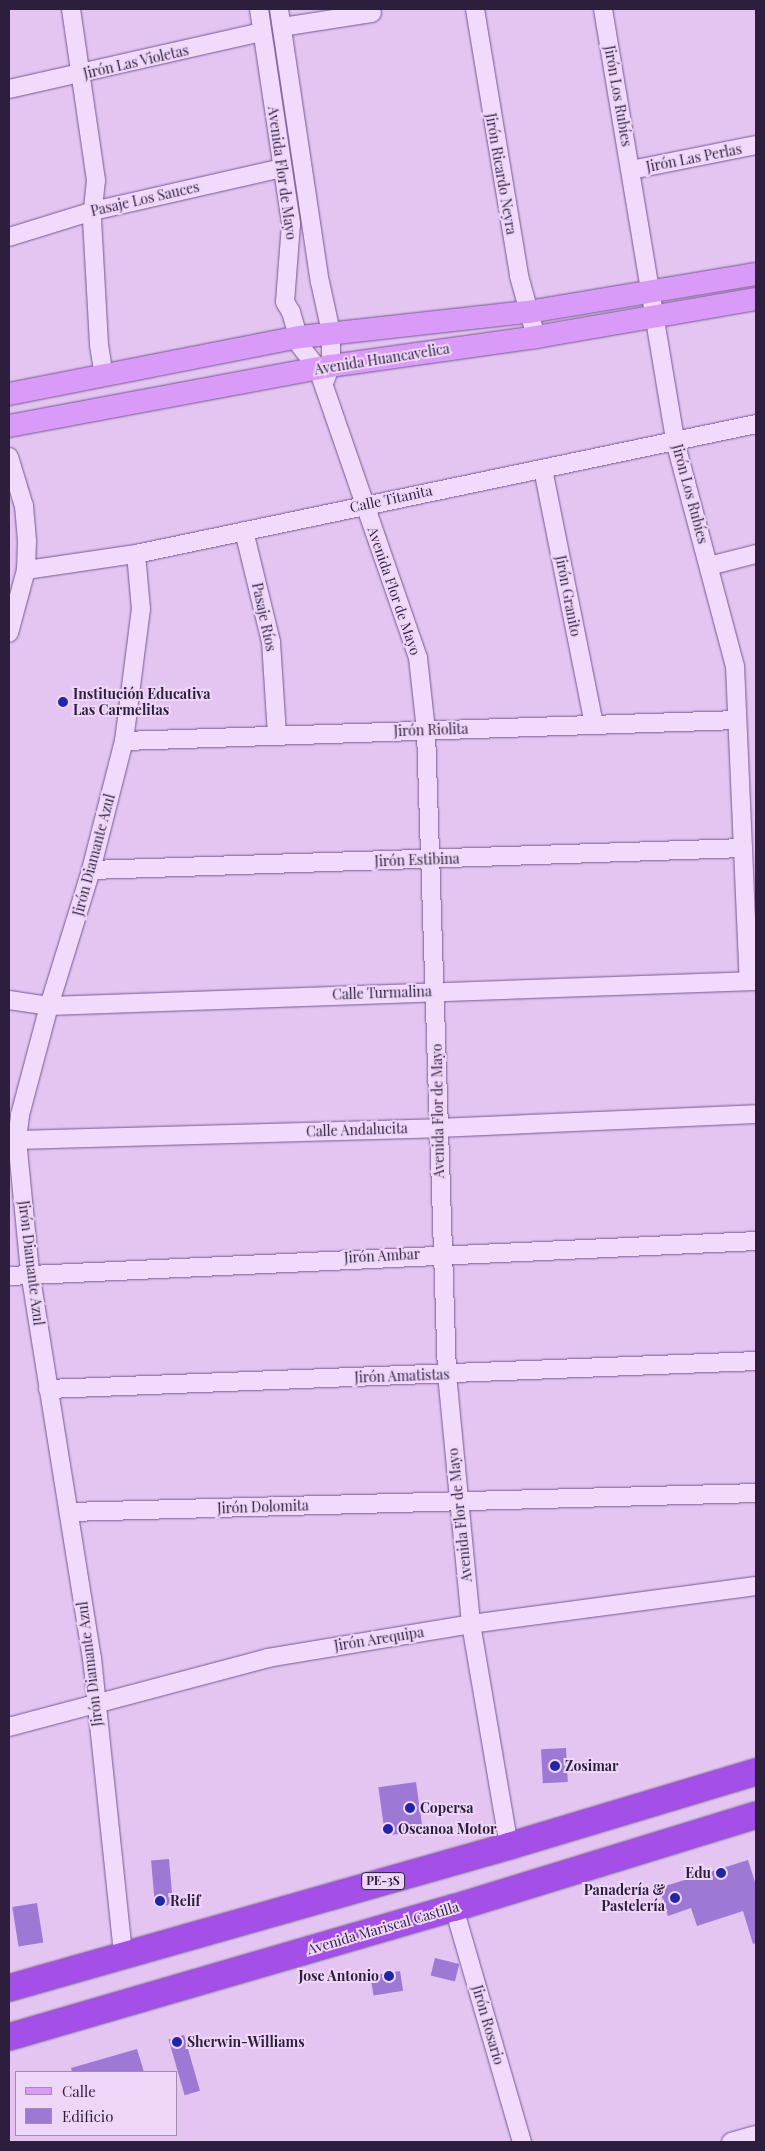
<!DOCTYPE html>
<meta charset="utf-8">
<style>
body{margin:0}
#map{position:relative;width:765px;height:2151px;overflow:hidden;background:#e4c5f2;font-family:"Playfair Display",serif}
div>[style]{position:absolute}
[style*='--x']{left:calc(var(--x)*1px);top:calc(var(--y)*1px);width:calc(var(--w)*1px);rotate:calc(var(--a)*1deg)}
.building>*{inset:0;background:#9d78d4;transform-origin:0 0}
.roads{filter:drop-shadow(0 0 1px #755990) drop-shadow(0 0 1px #755990)}
.minor>*{height:18px;margin:-9px;padding:0 9px;transform-origin:9px;border-radius:9px;background:#f1dafc}
.major>*{height:22px;margin:-11px;padding:0 11px;transform-origin:11px;border-radius:11px;background:#da9af8}
.highway>*{height:26px;margin:-13px;padding:0 13px;transform-origin:13px;border-radius:13px;background:#a34fe8}
.dots>*{width:14px;height:14px;translate:-50% -50%;box-sizing:border-box;border:2px solid #eed6f9;border-radius:50%}
span{translate:-50% -50%;white-space:nowrap;text-align:center;line-height:1.15;-webkit-text-stroke:4px #eed6f9;paint-order:stroke}
.shield-label span{padding:1px 4px;background:#eed6f9;border:1px solid;border-radius:4px;-webkit-text-stroke-width:0}
.shield-label{font-size:12px;color:#2d1e3e;font-weight:700}
.street-label{font-size:14px;color:#2d1e3e}
.poi-label{font-size:14px;color:#2d1e3e;font-weight:700}
.left{translate:0 -50%;text-align:left}
.right{translate:-100% -50%;text-align:right}
.frame{position:absolute;inset:0;border:10px solid #2d1e3e;pointer-events:none}
.legend{position:absolute;left:15px;top:2071px;width:162px;height:65px;box-sizing:border-box;background:#eed6f9;border:1px solid #a18cae;margin:0;padding:6px 9px;list-style:none;font-size:15px;color:#2d1e3e}
.legend li{display:flex;align-items:center;gap:10px;height:25px}
.legend b{width:25px;border:1px solid #a18cae}
</style>
<div id="map">
<div class="building">
<div style="left:566px;top:1748px;width:34px;height:25px;rotate:87deg"></div>
<div style="left:416px;top:1782px;width:49px;height:38px;rotate:82deg"></div>
<div style="left:169px;top:1859px;width:46px;height:18px;rotate:85deg"></div>
<div style="clip-path:polygon(748px 1860px,756px 1885px,756px 1943px,753px 1944px,743px 1911px,697px 1926px,691px 1908px,668px 1916px,659px 1888px)"></div>
<div style="left:37px;top:1903px;width:40px;height:25px;rotate:81deg"></div>
<div style="left:435px;top:1958px;width:25px;height:18px;rotate:14deg"></div>
<div style="left:400px;top:1971px;width:20px;height:30px;rotate:81deg"></div>
<div style="left:184px;top:2035px;width:58px;height:16px;rotate:74deg"></div>
<div style="clip-path:polygon(137px 2049px,144px 2072px,72px 2072px,71px 2068px)"></div>
</div>
<div class="roads">
<div class="minor">
<div style="--x:71;--y:9;--w:173;--a:81.7"></div>
<div style="--x:96;--y:180;--w:39;--a:96"></div>
<div style="--x:92;--y:219;--w:126;--a:86.8"></div>
<div style="--x:99;--y:345;--w:32;--a:81"></div>
<div style="--x:259;--y:9;--w:217;--a:81.5"></div>
<div style="--x:291;--y:224;--w:78;--a:94.4"></div>
<div style="--x:285;--y:302;--w:12;--a:59"></div>
<div style="--x:291;--y:312;--w:36;--a:74"></div>
<div style="--x:301;--y:347;--w:28;--a:52"></div>
<div style="--x:318;--y:369;--w:306;--a:70.9"></div>
<div style="--x:418;--y:658;--w:73;--a:83.7"></div>
<div style="--x:426;--y:731;--w:643;--a:88.13"></div>
<div style="--x:447;--y:1374;--w:251;--a:84.5"></div>
<div style="--x:471;--y:1624;--w:225;--a:80.3"></div>
<div style="--x:279;--y:9;--w:276;--a:81.5"></div>
<div style="--x:320;--y:282;--w:51;--a:77.6"></div>
<div style="--x:331;--y:332;--w:30;--a:90"></div>
<div style="--x:331;--y:362;--w:17;--a:107"></div>
<div style="--x:475;--y:9;--w:271;--a:80.6"></div>
<div style="--x:519;--y:276;--w:63;--a:74.4"></div>
<div style="--x:603;--y:9;--w:438;--a:80.5"></div>
<div style="--x:675;--y:441;--w:233;--a:75.1"></div>
<div style="--x:735;--y:666;--w:315;--a:87.5"></div>
<div style="--x:282;--y:27;--w:91;--a:-8.8"></div>
<div style="--x:9;--y:89;--w:259;--a:-12.7"></div>
<div style="--x:631;--y:170;--w:127;--a:-11.3"></div>
<div style="--x:9;--y:237;--w:88;--a:-17.2"></div>
<div style="--x:93;--y:211;--w:194;--a:-12.8"></div>
<div style="--x:9;--y:457;--w:51;--a:73"></div>
<div style="--x:24;--y:506;--w:35;--a:85"></div>
<div style="--x:27;--y:541;--w:29;--a:92"></div>
<div style="--x:26;--y:570;--w:65;--a:105.1"></div>
<div style="--x:543;--y:469;--w:260;--a:78.7"></div>
<div style="--x:244;--y:531;--w:114;--a:76.3"></div>
<div style="--x:271;--y:642;--w:92;--a:86.3"></div>
<div style="--x:709;--y:566;--w:49;--a:-14.3"></div>
<div style="--x:26;--y:570;--w:111;--a:-8.3"></div>
<div style="--x:136;--y:554;--w:633;--a:-11.84"></div>
<div style="--x:124;--y:741;--w:613;--a:-1.96"></div>
<div style="--x:91;--y:870;--w:652;--a:-1.93"></div>
<div style="--x:9;--y:1000;--w:40;--a:8.5"></div>
<div style="--x:49;--y:1006;--w:707;--a:-2.03"></div>
<div style="--x:17;--y:1140;--w:421;--a:-1.6"></div>
<div style="--x:438;--y:1128;--w:318;--a:-2.5"></div>
<div style="--x:9;--y:1276;--w:748;--a:-2.68"></div>
<div style="--x:48;--y:1389;--w:709;--a:-2.26"></div>
<div style="--x:69;--y:1512;--w:687;--a:-1.58"></div>
<div style="--x:9;--y:1727;--w:268;--a:-14.9"></div>
<div style="--x:268;--y:1658;--w:206;--a:-9.5"></div>
<div style="--x:471;--y:1624;--w:288;--a:-7.6"></div>
<div style="--x:454;--y:1908;--w:244;--a:73.8"></div>
<div style="--x:123;--y:1953;--w:296;--a:-96"></div>
<div style="--x:92;--y:1659;--w:392;--a:-99.1"></div>
<div style="--x:30;--y:1272;--w:133;--a:-95.6"></div>
<div style="--x:17;--y:1140;--w:25;--a:-83"></div>
<div style="--x:20;--y:1115;--w:113;--a:-75.1"></div>
<div style="--x:49;--y:1006;--w:142;--a:-72.8"></div>
<div style="--x:91;--y:870;--w:133;--a:-75.7"></div>
<div style="--x:124;--y:741;--w:133;--a:-82.7"></div>
<div style="--x:141;--y:609;--w:55;--a:-95.2"></div>
<div style="--x:731;--y:2142;--w:26;--a:-16"></div>
</div>
<div class="major">
<div style="--x:9;--y:394;--w:297;--a:-11.1"></div>
<div style="--x:300;--y:337;--w:229;--a:-6.3"></div>
<div style="--x:528;--y:312;--w:231;--a:-9.5"></div>
<div style="--x:9;--y:426;--w:327;--a:-10.6"></div>
<div style="--x:330;--y:366;--w:208;--a:-8"></div>
<div style="--x:536;--y:337;--w:223;--a:-9.8"></div>
</div>
<div class="highway">
<div style="--x:9;--y:1988;--w:520;--a:-15.85"></div>
<div style="--x:509;--y:1846;--w:258;--a:-16.7"></div>
<div style="--x:9;--y:2037;--w:463;--a:-16.2"></div>
<div style="--x:454;--y:1908;--w:316;--a:-17.1"></div>
</div>
</div>
<div class="dots">
<div style="left:63px;top:702px;background:#2325a5"></div>
<div style="left:555px;top:1766px;background:#2325a5"></div>
<div style="left:410px;top:1808px;background:#2325a5"></div>
<div style="left:388px;top:1829px;background:#2325a5"></div>
<div style="left:721px;top:1873px;background:#2325a5"></div>
<div style="left:675px;top:1898px;background:#2325a5"></div>
<div style="left:160px;top:1901px;background:#2325a5"></div>
<div style="left:389px;top:1976px;background:#2325a5"></div>
<div style="left:177px;top:2042px;background:#2325a5"></div>
</div>
<div class="shield-label">
<span style="left:383px;top:1881px">PE-3S</span>
</div>
<div class="street-label">
<span style="left:136px;top:62px;rotate:-13deg">Jirón Las Violetas</span>
<span style="left:618px;top:96px;rotate:80deg">Jirón Los Rubíes</span>
<span style="left:694px;top:158px;rotate:-11deg">Jirón Las Perlas</span>
<span style="left:282px;top:173px;rotate:82deg">Avenida Flor de Mayo</span>
<span style="left:501px;top:174px;rotate:80deg">Jirón Ricardo Neyra</span>
<span style="left:145px;top:199px;rotate:-13deg">Pasaje Los Sauces</span>
<span style="left:382px;top:359px;rotate:-9deg">Avenida Huancavelica</span>
<span style="left:690px;top:494px;rotate:75deg">Jirón Los Rubíes</span>
<span style="left:391px;top:499px;rotate:-12deg">Calle Titanita</span>
<span style="left:394px;top:591px;rotate:71deg">Avenida Flor de Mayo</span>
<span style="left:568px;top:596px;rotate:79deg">Jirón Granito</span>
<span style="left:264px;top:617px;rotate:78deg">Pasaje Ríos</span>
<span style="left:431px;top:730px;rotate:-2deg">Jirón Riolita</span>
<span style="left:94px;top:855px;rotate:-75deg">Jirón Diamante Azul</span>
<span style="left:417px;top:860px;rotate:-2deg">Jirón Estibina</span>
<span style="left:382px;top:993px;rotate:-2deg">Calle Turmalina</span>
<span style="left:438px;top:1111px;rotate:-91deg">Avenida Flor de Mayo</span>
<span style="left:357px;top:1130px;rotate:-2deg">Calle Andalucita</span>
<span style="left:382px;top:1256px;rotate:-3deg">Jirón Ambar</span>
<span style="left:31px;top:1263px;rotate:83deg">Jirón Diamante Azul</span>
<span style="left:402px;top:1376px;rotate:-2deg">Jirón Amatistas</span>
<span style="left:263px;top:1507px;rotate:-2deg">Jirón Dolomita</span>
<span style="left:460px;top:1515px;rotate:-96deg">Avenida Flor de Mayo</span>
<span style="left:379px;top:1639px;rotate:-9deg">Jirón Arequipa</span>
<span style="left:90px;top:1664px;rotate:-97deg">Jirón Diamante Azul</span>
<span style="left:383px;top:1928px;rotate:-16deg">Avenida Mariscal Castilla</span>
<span style="left:488px;top:2025px;rotate:74deg">Jirón Rosario</span>
</div>
<div class="poi-label">
<span class="left" style="left:73px;top:702px">Institución Educativa<br>Las Carmelitas</span>
<span class="left" style="left:565px;top:1766px">Zosimar</span>
<span class="left" style="left:420px;top:1808px">Copersa</span>
<span class="left" style="left:398px;top:1829px">Oscanoa Motor</span>
<span class="right" style="left:711px;top:1873px">Edu</span>
<span class="right" style="left:665px;top:1898px">Panadería &amp;<br>Pastelería</span>
<span class="left" style="left:170px;top:1901px">Relif</span>
<span class="right" style="left:379px;top:1976px">Jose Antonio</span>
<span class="left" style="left:187px;top:2042px">Sherwin-Williams</span>
</div>
<div class="frame"></div>
<ul class="legend">
<li><b style="height:6px;background:#da9af8"></b>Calle</li>
<li><b style="height:14px;background:#9d78d4"></b>Edificio</li>
</ul>
</div>
